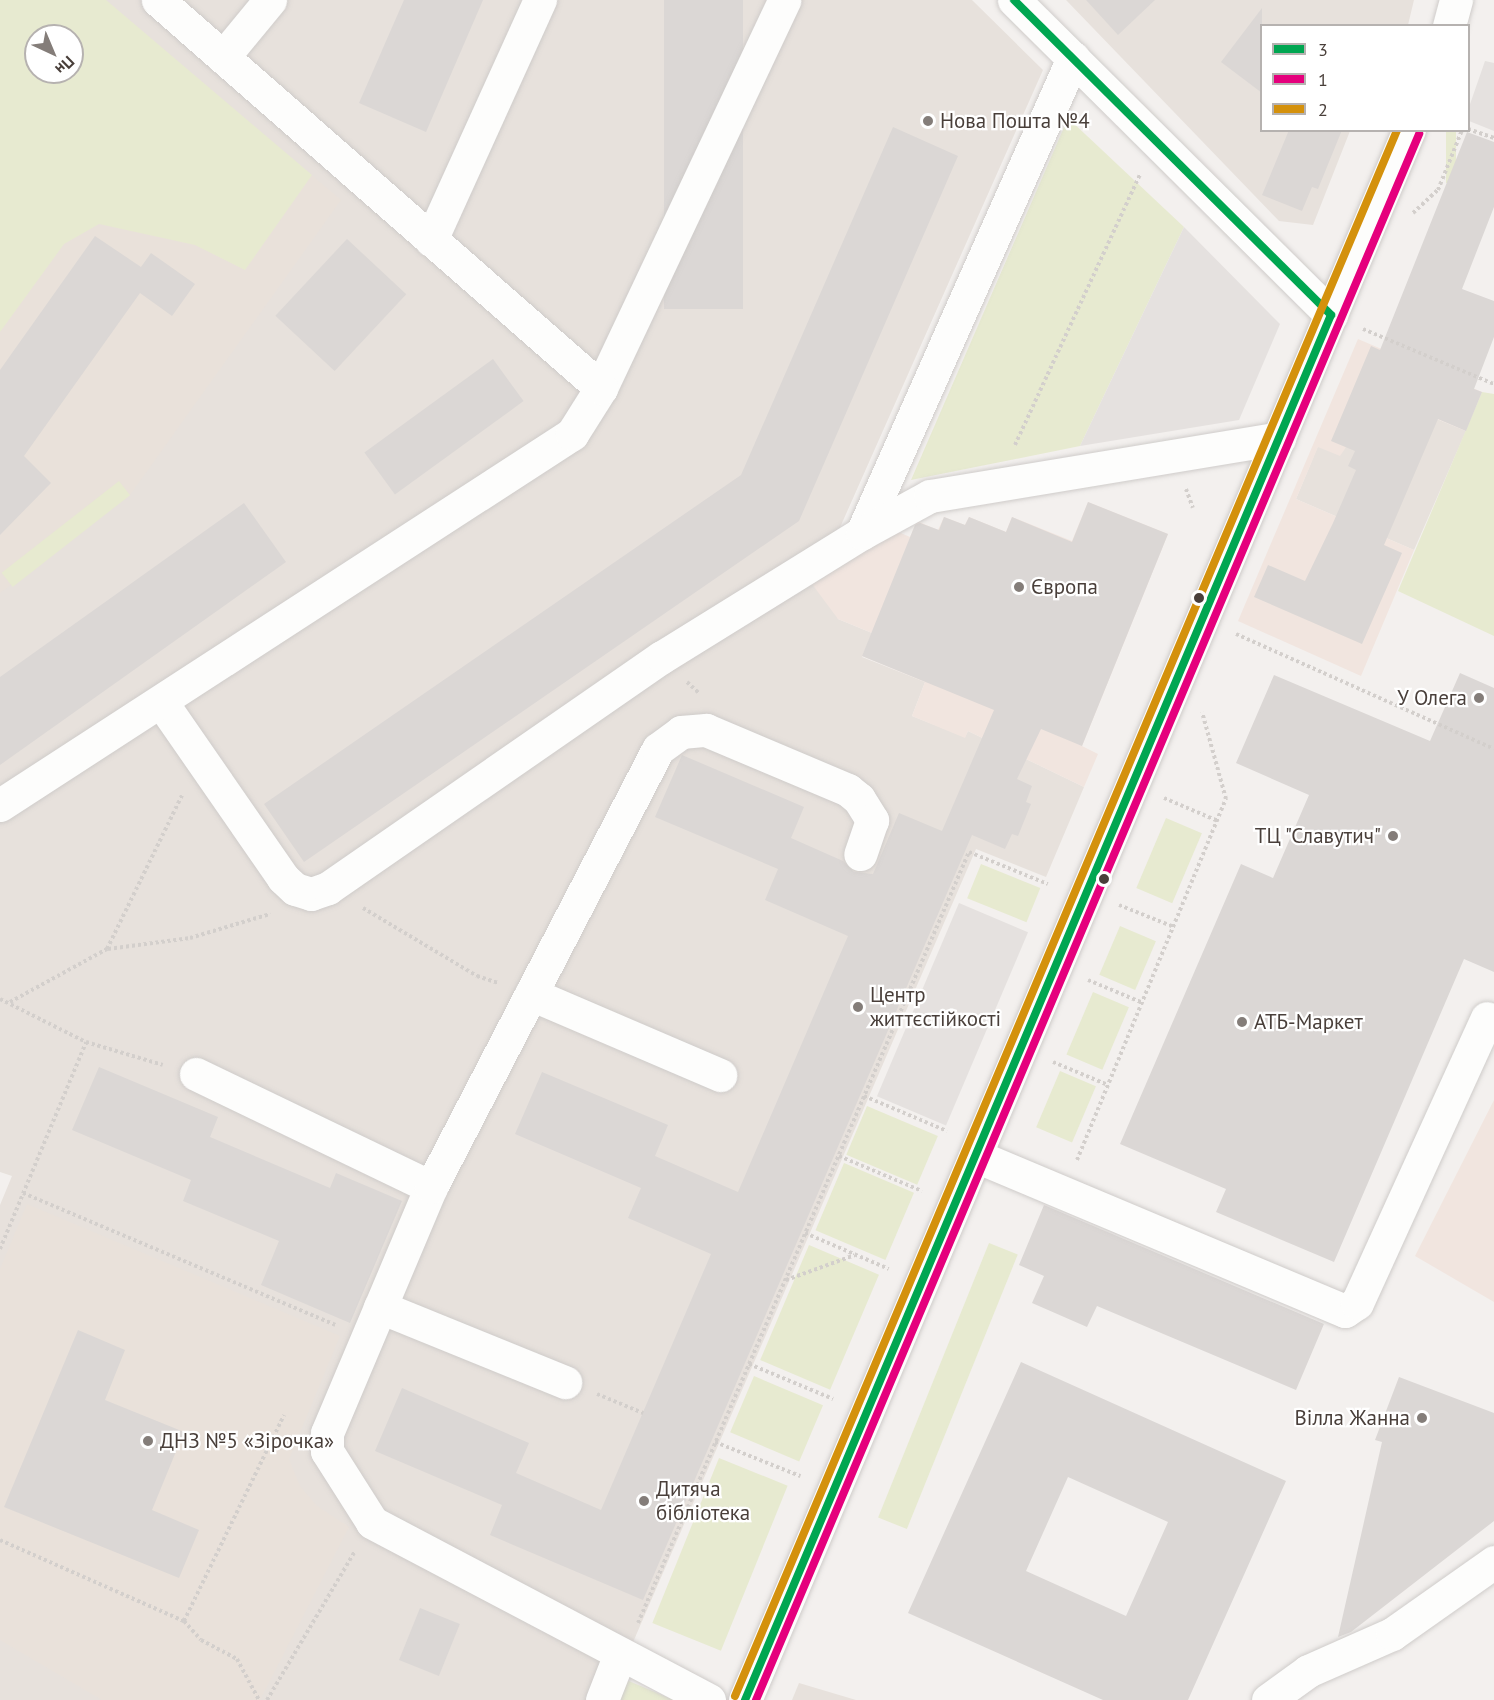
<!DOCTYPE html>
<meta charset="utf-8">
<style>
body{margin:0}
#map{position:relative;width:1494px;height:1700px;overflow:hidden;background:#f3f0ee;font-family:"PT Sans",sans-serif}
div>[style]{position:absolute}
[style*='--x']{left:calc(var(--x)*1px);top:calc(var(--y)*1px);width:calc(var(--w)*1px);rotate:calc(var(--a)*1deg)}
.residential>*{inset:0;background:#e7e1dc}
.commercial>*{inset:0;background:#f1e5df}
.education>*{inset:0;background:#e9e1da}
.green>*{inset:0;background:#e7ead0;transform-origin:0 0}
.parking>*{inset:0;background:#e5e1df;transform-origin:0 0}
.building>*{inset:0;background:#dbd7d5;transform-origin:0 0}
.path>*{height:4px;margin-top:-2px;transform-origin:0;background:repeating-linear-gradient(90deg,#d3cfcc 0 3px,transparent 0 6px)}
.roads{filter:drop-shadow(0 0 2px #cfccca) drop-shadow(0 0 2px #cfccca)}
.minor>*{height:33px;margin:-16.5px;padding:0 16.5px;transform-origin:16.5px;border-radius:16.5px;background:#fdfdfc}
.bus-1>*{height:8px;margin:-4px;padding:0 4px;transform-origin:4px;border-radius:4px;background:#00a651}
.bus-2>*{height:8px;margin:-4px;padding:0 4px;transform-origin:4px;border-radius:4px;background:#e5007d}
.bus-3>*{height:8px;margin:-4px;padding:0 4px;transform-origin:4px;border-radius:4px;background:#d4910c}
.dots>*{width:16px;height:16px;translate:-50% -50%;box-sizing:border-box;border:3px solid #fff;border-radius:50%}
span{translate:-50% -50%;white-space:nowrap;text-align:center;line-height:1.15;-webkit-text-stroke:4.5px #fff;paint-order:stroke}
.poi-label{font-size:21px;color:#493f3a}
.left{translate:0 -50%;text-align:left}
.right{translate:-100% -50%;text-align:right}
.legend{position:absolute;left:1260px;top:24px;width:210px;height:108px;box-sizing:border-box;background:#fff;border:2px solid #b6b2b0;margin:0;padding:8px 10px;list-style:none;font-size:18px;color:#493f3a}
.legend li{display:flex;align-items:center;gap:12px;height:30px}
.legend b{width:30px;border:2px solid #b6b2b0}
.north{position:absolute;left:24px;top:24px;width:60px;height:60px;box-sizing:border-box;background:#fff;border:2px solid #b6b2b0;border-radius:50%;rotate:136deg;font-size:16px;font-weight:700;line-height:24px;text-align:center;color:#493f3a}
.north::after{content:'';display:block;margin:auto;width:21px;height:27px;background:#847d79;clip-path:polygon(50% 0,100% 100%,50% 72%,0 100%)}
</style>
<div id="map">
<div class="residential">
<div style="clip-path:polygon(evenodd,0 0,972px 0,1043px 70px,822px 568px,838px 619px,872px 633px,862px 657px,925px 682px,912px 716px,965px 737px,968px 731px,1084px 787px,1046px 877px,976px 849px,608px 1700px,0 1700px,0 1205px,12px 1176px,0 1172px,0 0,36px 36px,72px 36px,72px 72px,36px 72px,36px 36px)"></div>
<div style="clip-path:polygon(1066px 0,1414px 0,1408px 25px,1262px 26px,1262px 130px,1350px 131px,1313px 225px,1279px 221px)"></div>
<div style="clip-path:polygon(1381px 396px,1466px 431px,1414px 550px,1296px 499px,1318px 446px,1345px 447px)"></div>
<div style="clip-path:polygon(799px 1683px,856px 1700px,792px 1700px)"></div>
</div>
<div class="commercial">
<div style="clip-path:polygon(1358px 339px,1482px 392px,1466px 431px,1381px 396px,1340px 456px,1318px 447px,1296px 499px,1414px 550px,1361px 676px,1238px 621px)"></div>
<div style="clip-path:polygon(1088px 502px,1168px 534px,1082px 746px,1098px 754px,1084px 787px,968px 731px,965px 738px,912px 716px,925px 682px,862px 656px,872px 633px,838px 619px,809px 580px,889px 528px,910px 537px,917px 521px,938px 530px,944px 517px,965px 525px,969px 517px,1006px 532px,1012px 517px,1072px 541px)"></div>
<div style="clip-path:polygon(1494px 1100px,1494px 1302px,1415px 1256px)"></div>
</div>
<div class="education">
<div style="clip-path:polygon(evenodd,0 0,106px 0,341px 200px,130px 495px,0 593px,0 0,36px 36px,72px 36px,72px 72px,36px 72px,36px 36px)"></div>
<div style="clip-path:polygon(27px 1204px,340px 1336px,289px 1459px,300px 1486px,317px 1506px,349px 1527px,260px 1700px,102px 1700px,0 1640px,0 1269px)"></div>
</div>
<div class="green">
<div style="clip-path:polygon(evenodd,0 0,106px 0,312px 175px,245px 270px,195px 245px,99px 224px,64px 244px,0 332px,0 0,36px 36px,72px 36px,72px 72px,36px 72px,36px 36px)"></div>
<div style="clip-path:polygon(1068px 118px,1184px 227px,1080px 446px,911px 480px)"></div>
<div style="left:1446px;top:131px;width:10px;height:52px"></div>
<div style="clip-path:polygon(1482px 392px,1494px 394px,1494px 636px,1398px 591px)"></div>
<div style="left:119px;top:481px;width:18px;height:149px;rotate:52deg"></div>
<div style="left:1166px;top:818px;width:39px;height:76px;rotate:23deg"></div>
<div style="left:981px;top:864px;width:64px;height:37px;rotate:22deg"></div>
<div style="left:1120px;top:926px;width:39px;height:53px;rotate:23deg"></div>
<div style="left:1093px;top:992px;width:39px;height:68px;rotate:23deg"></div>
<div style="left:1060px;top:1071px;width:39px;height:61px;rotate:23deg"></div>
<div style="left:867px;top:1106px;width:77px;height:53px;rotate:23deg"></div>
<div style="left:844px;top:1163px;width:76px;height:73px;rotate:23deg"></div>
<div style="left:989px;top:1243px;width:31px;height:296px;rotate:22deg"></div>
<div style="left:809px;top:1245px;width:76px;height:125px;rotate:23deg"></div>
<div style="left:754px;top:1376px;width:75px;height:61px;rotate:23deg"></div>
<div style="left:719px;top:1458px;width:74px;height:178px;rotate:22deg"></div>
<div style="clip-path:polygon(624px 1679px,674px 1700px,616px 1700px)"></div>
</div>
<div class="parking">
<div style="clip-path:polygon(1485px 61px,1494px 63px,1494px 131px,1469px 121px,1469px 107px)"></div>
<div style="clip-path:polygon(1184px 227px,1280px 324px,1239px 420px,1080px 446px)"></div>
<div style="left:959px;top:903px;width:75px;height:210px;rotate:23deg"></div>
</div>
<div class="building">
<div style="clip-path:polygon(404px 0,483px 0,426px 132px,359px 103px)"></div>
<div style="left:664px;top:0;width:79px;height:309px"></div>
<div style="clip-path:polygon(1086px 0,1155px 0,1118px 35px)"></div>
<div style="clip-path:polygon(1262px 8px,1262px 93px,1221px 62px)"></div>
<div style="clip-path:polygon(893px 127px,958px 156px,799px 521px,304px 862px,264px 804px,741px 475px)"></div>
<div style="clip-path:polygon(1289px 130px,1342px 130px,1318px 189px,1312px 187px,1302px 211px,1262px 195px)"></div>
<div style="clip-path:polygon(1467px 132px,1494px 142px,1494px 207px,1462px 289px,1494px 301px,1494px 337px,1474px 389px,1482px 392px,1466px 431px,1438px 419px,1384px 545px,1402px 553px,1362px 644px,1254px 597px,1268px 565px,1305px 581px,1333px 523px,1356px 470px,1348px 466px,1355px 451px,1331px 441px,1371px 346px,1380px 350px)"></div>
<div style="clip-path:polygon(95px 236px,141px 267px,151px 253px,195px 284px,172px 316px,140px 293px,24px 456px,51px 483px,0 535px,0 370px)"></div>
<div style="left:347px;top:239px;width:81px;height:105px;rotate:43deg"></div>
<div style="left:493px;top:359px;width:52px;height:159px;rotate:54deg"></div>
<div style="clip-path:polygon(1088px 502px,1168px 534px,1082px 746px,1041px 729px,1017px 779px,1032px 786px,1026px 802px,1031px 804px,1018px 836px,1012px 834px,1005px 849px,972px 835px,643px 1600px,490px 1535px,502px 1505px,375px 1451px,402px 1388px,529px 1443px,516px 1473px,601px 1510px,711px 1254px,628px 1218px,641px 1188px,515px 1134px,542px 1072px,668px 1125px,655px 1156px,738px 1192px,848px 936px,765px 900px,778px 869px,655px 817px,682px 755px,804px 807px,791px 838px,843px 861px,854px 872px,873px 874px,899px 813px,942px 831px,994px 710px,862px 656px,915px 525px,920px 523px,939px 530px,944px 517px,965px 525px,969px 517px,1006px 532px,1012px 517px,1072px 542px)"></div>
<div style="clip-path:polygon(244px 503px,286px 562px,0 765px,0 677px)"></div>
<div style="clip-path:polygon(1460px 673px,1494px 688px,1494px 972px,1464px 959px,1334px 1262px,1216px 1212px,1226px 1189px,1120px 1144px,1241px 864px,1273px 878px,1309px 795px,1236px 763px,1274px 675px,1430px 741px)"></div>
<div style="clip-path:polygon(99px 1067px,218px 1117px,210px 1137px,330px 1188px,336px 1173px,402px 1201px,350px 1323px,261px 1285px,279px 1241px,183px 1201px,191px 1180px,72px 1130px)"></div>
<div style="clip-path:polygon(1044px 1205px,1324px 1324px,1296px 1390px,1097px 1306px,1087px 1327px,1032px 1303px,1044px 1276px,1019px 1265px)"></div>
<div style="clip-path:polygon(78px 1330px,125px 1350px,105px 1400px,184px 1432px,152px 1510px,199px 1530px,179px 1578px,4px 1507px)"></div>
<div style="clip-path:polygon(evenodd,1021px 1362px,1286px 1481px,1188px 1700px,1103px 1700px,908px 1613px,1021px 1362px,1068px 1477px,1168px 1522px,1126px 1616px,1026px 1571px,1068px 1477px)"></div>
<div style="clip-path:polygon(1399px 1377px,1494px 1413px,1494px 1521px,1351px 1632px,1338px 1637px,1382px 1442px,1375px 1440px)"></div>
<div style="left:420px;top:1608px;width:43px;height:56px;rotate:22deg"></div>
</div>
<div class="path">
<div style="--x:1468;--y:129;--w:28;--a:19"></div>
<div style="--x:1413;--y:213;--w:34;--a:-43"></div>
<div style="--x:1438;--y:190;--w:65;--a:-68.2"></div>
<div style="--x:1363;--y:329;--w:142;--a:22.8"></div>
<div style="--x:1015;--y:445;--w:298;--a:-65.2"></div>
<div style="--x:1186;--y:489;--w:20;--a:70"></div>
<div style="--x:1236;--y:634;--w:282;--a:24"></div>
<div style="--x:687;--y:682;--w:16;--a:43"></div>
<div style="--x:1164;--y:798;--w:59;--a:23.1"></div>
<div style="--x:1119;--y:905;--w:59;--a:21.8"></div>
<div style="--x:363;--y:908;--w:133;--a:30.8"></div>
<div style="--x:477;--y:976;--w:22;--a:18"></div>
<div style="--x:108;--y:949;--w:83;--a:-7.6"></div>
<div style="--x:190;--y:938;--w:84;--a:-16.7"></div>
<div style="--x:1088;--y:980;--w:60;--a:22.7"></div>
<div style="--x:0;--y:999;--w:96;--a:26.6"></div>
<div style="--x:86;--y:1042;--w:80;--a:16.6"></div>
<div style="--x:10;--y:1002;--w:111;--a:-28.7"></div>
<div style="--x:107;--y:949;--w:171;--a:-64"></div>
<div style="--x:1053;--y:1062;--w:60;--a:22.7"></div>
<div style="--x:864;--y:1096;--w:90;--a:22.9"></div>
<div style="--x:839;--y:1156;--w:90;--a:22.9"></div>
<div style="--x:1077;--y:1160;--w:391;--a:-67.6"></div>
<div style="--x:1226;--y:799;--w:90;--a:-105.4"></div>
<div style="--x:23;--y:1193;--w:339;--a:22.9"></div>
<div style="--x:805;--y:1233;--w:91;--a:23.2"></div>
<div style="--x:0;--y:1249;--w:224;--a:-67.4"></div>
<div style="--x:786;--y:1280;--w:73;--a:-19.9"></div>
<div style="--x:749;--y:1364;--w:91;--a:22.6"></div>
<div style="--x:597;--y:1394;--w:50;--a:22.4"></div>
<div style="--x:715;--y:1442;--w:92;--a:21.8"></div>
<div style="--x:0;--y:1540;--w:201;--a:23.8"></div>
<div style="--x:184;--y:1621;--w:229;--a:-64.1"></div>
<div style="--x:184;--y:1621;--w:25;--a:48"></div>
<div style="--x:201;--y:1640;--w:41;--a:27.8"></div>
<div style="--x:237;--y:1659;--w:47;--a:61.8"></div>
<div style="--x:638;--y:1623;--w:839;--a:-66.77"></div>
<div style="--x:969;--y:852;--w:85;--a:22.1"></div>
<div style="--x:267;--y:1700;--w:173;--a:-59.4"></div>
</div>
<div class="roads">
<div class="minor">
<div style="--x:1014;--y:0;--w:447;--a:44.8"></div>
<div style="--x:1449;--y:26;--w:27;--a:-75"></div>
<div style="--x:223;--y:57;--w:74;--a:-50.5"></div>
<div style="--x:431;--y:240;--w:264;--a:-65.6"></div>
<div style="--x:601;--y:388;--w:429;--a:-64.7"></div>
<div style="--x:862;--y:533;--w:520;--a:-66.05"></div>
<div style="--x:162;--y:703;--w:213;--a:55.3"></div>
<div style="--x:283;--y:878;--w:16;--a:43"></div>
<div style="--x:295;--y:889;--w:17;--a:17"></div>
<div style="--x:311;--y:894;--w:18;--a:-19"></div>
<div style="--x:328;--y:888;--w:406;--a:-34.7"></div>
<div style="--x:662;--y:657;--w:235;--a:-31.8"></div>
<div style="--x:862;--y:533;--w:77;--a:-28.6"></div>
<div style="--x:930;--y:496;--w:354;--a:-9.4"></div>
<div style="--x:0;--y:805;--w:682;--a:-32.97"></div>
<div style="--x:572;--y:434;--w:54;--a:-57.8"></div>
<div style="--x:601;--y:388;--w:589;--a:-138.79"></div>
<div style="--x:531;--y:994;--w:206;--a:23.2"></div>
<div style="--x:196;--y:1074;--w:261;--a:25.7"></div>
<div style="--x:976;--y:1156;--w:400;--a:22.8"></div>
<div style="--x:1345;--y:1311;--w:14;--a:-34"></div>
<div style="--x:1357;--y:1303;--w:313;--a:-65.5"></div>
<div style="--x:380;--y:1307;--w:200;--a:22.1"></div>
<div style="--x:602;--y:1700;--w:49;--a:-68.6"></div>
<div style="--x:709;--y:1700;--w:381;--a:-152.2"></div>
<div style="--x:372;--y:1522;--w:84;--a:-122.4"></div>
<div style="--x:327;--y:1451;--w:18;--a:-90"></div>
<div style="--x:327;--y:1433;--w:267;--a:-67.1"></div>
<div style="--x:431;--y:1187;--w:493;--a:-62.6"></div>
<div style="--x:658;--y:749;--w:29;--a:-36"></div>
<div style="--x:681;--y:732;--w:25;--a:-5"></div>
<div style="--x:706;--y:730;--w:154;--a:22.9"></div>
<div style="--x:848;--y:790;--w:14;--a:39"></div>
<div style="--x:859;--y:799;--w:25;--a:58"></div>
<div style="--x:872;--y:820;--w:36;--a:109"></div>
<div style="--x:745;--y:1700;--w:1705;--a:-67.08"></div>
<div style="--x:1268;--y:1700;--w:49;--a:-35.9"></div>
<div style="--x:1308;--y:1671;--w:92;--a:-23.8"></div>
<div style="--x:1392;--y:1634;--w:125;--a:-35.2"></div>
</div>
</div>
<div class="bus-1">
<div style="--x:1014;--y:0;--w:447;--a:44.8"></div>
<div style="--x:745;--y:1700;--w:1504;--a:-67.07"></div>
</div>
<div class="bus-2">
<div style="--x:756;--y:1700;--w:1701;--a:-67.05"></div>
</div>
<div class="bus-3">
<div style="--x:735;--y:1696;--w:1700;--a:-67.08"></div>
</div>
<div class="dots">
<div style="left:928px;top:121px;background:#847d79"></div>
<div style="left:1019px;top:587px;background:#847d79"></div>
<div style="left:1199px;top:598px;background:#493f3a"></div>
<div style="left:1479px;top:698px;background:#847d79"></div>
<div style="left:1393px;top:836px;background:#847d79"></div>
<div style="left:1104px;top:879px;background:#493f3a"></div>
<div style="left:858px;top:1007px;background:#847d79"></div>
<div style="left:1242px;top:1022px;background:#847d79"></div>
<div style="left:1422px;top:1418px;background:#847d79"></div>
<div style="left:148px;top:1441px;background:#847d79"></div>
<div style="left:644px;top:1501px;background:#847d79"></div>
</div>
<div class="poi-label">
<span class="left" style="left:940px;top:121px">Нова Пошта №4</span>
<span class="left" style="left:1031px;top:587px">Європа</span>
<span class="right" style="left:1467px;top:698px">У Олега</span>
<span class="right" style="left:1381px;top:836px">ТЦ "Славутич"</span>
<span class="left" style="left:870px;top:1007px">Центр<br>життєстійкості</span>
<span class="left" style="left:1254px;top:1022px">АТБ-Маркет</span>
<span class="right" style="left:1410px;top:1418px">Вілла Жанна</span>
<span class="left" style="left:160px;top:1441px">ДНЗ №5 «Зірочка»</span>
<span class="left" style="left:656px;top:1501px">Дитяча<br>бібліотека</span>
</div>
<ul class="legend">
<li><b style="height:8px;background:#00a651"></b>3</li>
<li><b style="height:8px;background:#e5007d"></b>1</li>
<li><b style="height:8px;background:#d4910c"></b>2</li>
</ul>
<div class="north">Пн</div>
</div>
